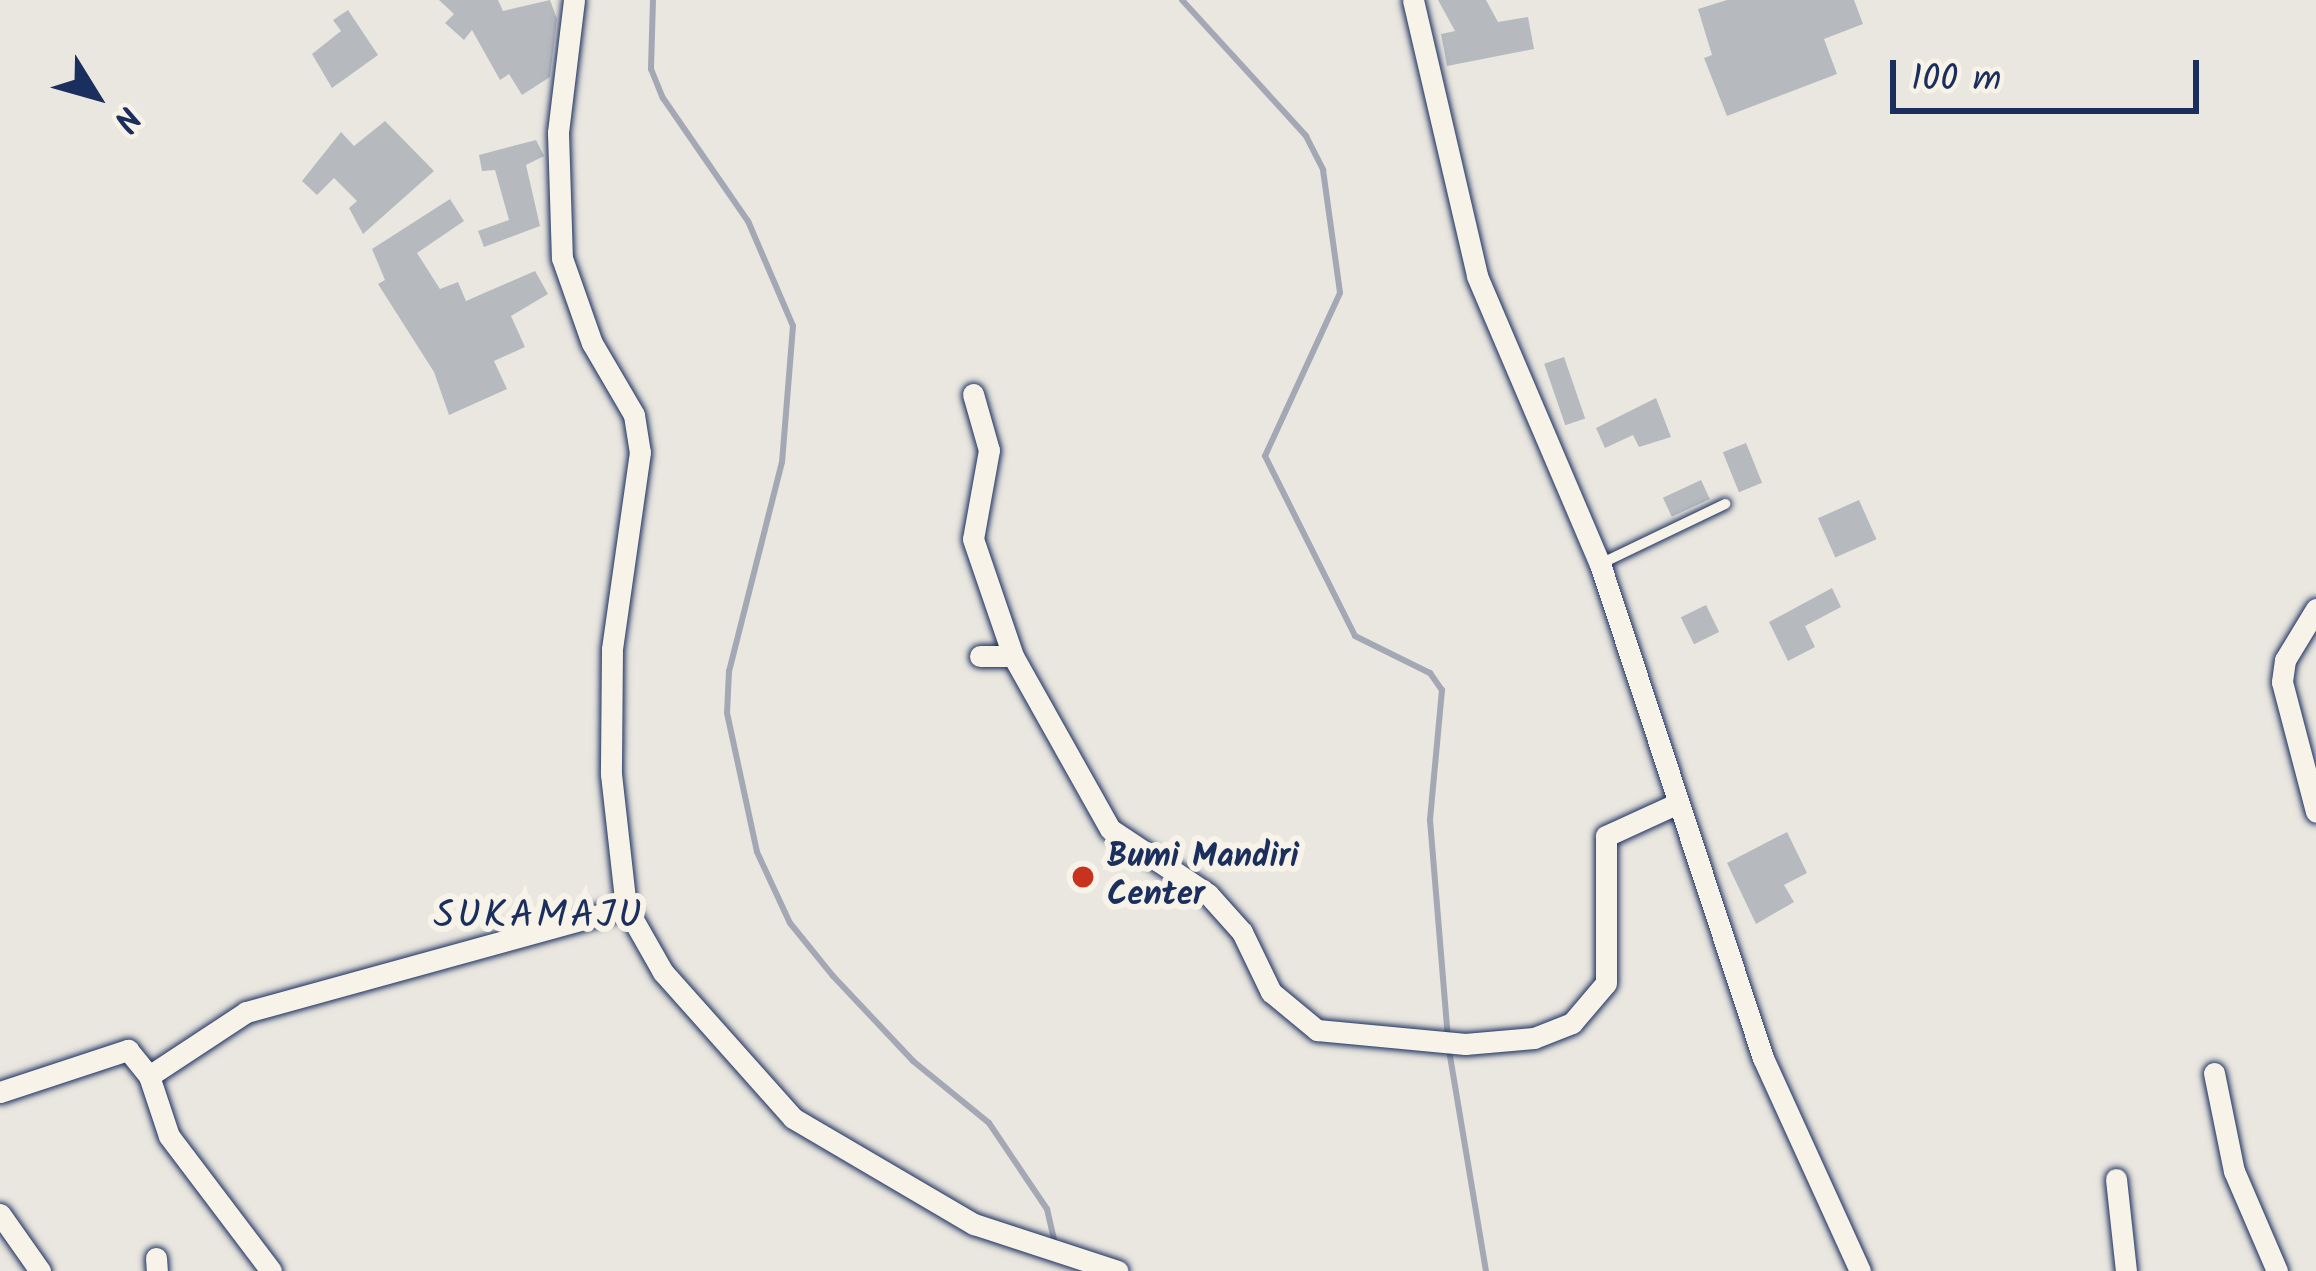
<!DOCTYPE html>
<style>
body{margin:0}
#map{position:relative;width:2316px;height:1271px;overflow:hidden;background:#eae7e0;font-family:Kalam,sans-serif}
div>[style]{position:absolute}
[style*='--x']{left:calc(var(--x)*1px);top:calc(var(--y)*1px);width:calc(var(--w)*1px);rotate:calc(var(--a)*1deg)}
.stream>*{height:6px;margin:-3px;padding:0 3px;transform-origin:3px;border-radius:3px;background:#a3a8b4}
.building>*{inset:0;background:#b6babf;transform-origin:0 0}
.roads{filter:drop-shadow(0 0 3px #1b2f5e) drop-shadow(0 0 3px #1b2f5e)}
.service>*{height:10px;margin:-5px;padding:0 5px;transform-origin:5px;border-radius:5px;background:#f7f3e8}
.minor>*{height:21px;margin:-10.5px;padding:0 10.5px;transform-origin:10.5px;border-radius:10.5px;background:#f7f3e8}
.dots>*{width:33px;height:33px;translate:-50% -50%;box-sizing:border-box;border:6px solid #f7f3e8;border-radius:50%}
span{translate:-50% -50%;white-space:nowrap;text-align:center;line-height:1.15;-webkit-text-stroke:12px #f7f3e8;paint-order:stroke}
.poi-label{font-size:33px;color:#1b2f5e;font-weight:700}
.left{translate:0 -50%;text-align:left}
.quarter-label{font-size:39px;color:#1b2f5e;letter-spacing:3px}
.north{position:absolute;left:36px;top:36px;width:120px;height:120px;-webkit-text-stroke:9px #f7f3e8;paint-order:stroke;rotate:127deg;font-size:33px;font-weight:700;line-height:48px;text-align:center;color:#1b2f5e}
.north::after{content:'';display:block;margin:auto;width:42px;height:54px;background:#1b2f5e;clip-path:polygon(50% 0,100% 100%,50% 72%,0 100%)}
.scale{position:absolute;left:1890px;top:60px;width:309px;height:54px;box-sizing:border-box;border:6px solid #1b2f5e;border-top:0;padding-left:15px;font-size:36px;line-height:42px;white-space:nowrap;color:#1b2f5e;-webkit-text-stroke:9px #f7f3e8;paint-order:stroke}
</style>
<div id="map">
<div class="stream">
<div style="--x:653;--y:0;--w:69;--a:91.7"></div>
<div style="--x:651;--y:69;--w:31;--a:68"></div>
<div style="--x:663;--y:98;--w:150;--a:55.4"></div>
<div style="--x:748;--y:221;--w:114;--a:66.8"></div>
<div style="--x:793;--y:326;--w:136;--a:94.6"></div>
<div style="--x:782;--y:462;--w:216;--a:104.2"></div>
<div style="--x:729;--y:671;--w:42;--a:92.7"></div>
<div style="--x:727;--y:713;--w:142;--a:77.8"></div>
<div style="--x:757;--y:852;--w:78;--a:65.1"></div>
<div style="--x:790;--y:923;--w:68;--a:50.9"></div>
<div style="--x:833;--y:976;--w:117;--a:46.7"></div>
<div style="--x:913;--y:1061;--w:98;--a:39.2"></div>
<div style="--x:989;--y:1123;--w:104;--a:56"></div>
<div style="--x:1047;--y:1209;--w:36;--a:77"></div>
<div style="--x:1182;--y:0;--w:184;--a:47.6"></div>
<div style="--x:1306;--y:136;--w:38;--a:63"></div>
<div style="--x:1323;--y:170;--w:124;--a:82.1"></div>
<div style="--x:1340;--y:293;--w:179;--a:114.7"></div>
<div style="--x:1265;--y:456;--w:201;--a:63.4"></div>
<div style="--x:1355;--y:636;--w:84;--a:26.3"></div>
<div style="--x:1430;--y:673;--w:21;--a:55"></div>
<div style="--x:1442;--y:690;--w:131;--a:95.3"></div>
<div style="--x:1430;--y:820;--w:218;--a:85.3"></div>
<div style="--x:1449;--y:1050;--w:224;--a:80.5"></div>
</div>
<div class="building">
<div style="clip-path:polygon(439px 0,498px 0,503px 11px,550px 0,557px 19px,550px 77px,522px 95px,509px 74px,500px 80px,472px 30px,464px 40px,445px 23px,454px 14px)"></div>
<div style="clip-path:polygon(1438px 0,1486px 0,1498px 22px,1528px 17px,1534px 49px,1447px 66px,1441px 34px,1455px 31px)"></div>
<div style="clip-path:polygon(1727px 0,1854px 0,1863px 24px,1824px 39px,1837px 74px,1727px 116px,1704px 58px,1712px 55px,1698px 9px)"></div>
<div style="clip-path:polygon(348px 10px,378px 55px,332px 88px,312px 54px,341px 31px,333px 20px)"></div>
<div style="clip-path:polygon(385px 121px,434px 171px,363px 234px,349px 208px,357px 201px,334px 178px,317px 195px,302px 181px,341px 132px,354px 146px)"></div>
<div style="clip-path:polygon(536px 140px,544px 156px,526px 165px,540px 226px,484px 247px,478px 231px,509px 220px,495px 170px,482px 171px,479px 155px)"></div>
<div style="clip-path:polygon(450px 199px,464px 221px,417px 253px,440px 289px,458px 282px,466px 301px,535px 271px,548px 294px,511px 316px,525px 347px,494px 361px,507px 389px,449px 415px,434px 372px,378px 284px,385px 280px,372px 249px)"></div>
<div style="left:1564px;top:357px;width:65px;height:21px;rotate:71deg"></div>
<div style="clip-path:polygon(1656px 398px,1671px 437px,1639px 447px,1633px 435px,1605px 448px,1596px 428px)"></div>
<div style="left:1746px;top:443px;width:43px;height:25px;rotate:68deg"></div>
<div style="left:1701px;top:480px;width:21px;height:42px;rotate:65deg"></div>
<div style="left:1859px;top:500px;width:43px;height:45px;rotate:66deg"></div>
<div style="clip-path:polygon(1832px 588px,1841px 607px,1805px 626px,1815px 647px,1788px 661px,1769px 622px)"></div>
<div style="left:1706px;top:605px;width:30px;height:28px;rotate:64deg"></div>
<div style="clip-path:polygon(1787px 832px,1807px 873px,1784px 885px,1794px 902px,1756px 924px,1727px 863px)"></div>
</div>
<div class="roads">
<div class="service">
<div style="--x:1600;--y:564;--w:139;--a:-25.6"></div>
</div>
<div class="minor">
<div style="--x:574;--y:0;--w:134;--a:96.9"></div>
<div style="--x:558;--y:133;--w:125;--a:88.2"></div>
<div style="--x:562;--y:258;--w:90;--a:70.6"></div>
<div style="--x:592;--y:343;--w:83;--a:59.7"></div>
<div style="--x:634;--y:415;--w:37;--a:81"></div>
<div style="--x:640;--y:452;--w:199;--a:98.1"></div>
<div style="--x:612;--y:649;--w:125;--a:90.5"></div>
<div style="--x:611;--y:774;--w:134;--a:83.6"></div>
<div style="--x:626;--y:907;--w:75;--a:60.4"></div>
<div style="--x:663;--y:972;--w:195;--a:48.3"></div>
<div style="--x:793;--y:1118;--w:210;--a:30.4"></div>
<div style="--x:974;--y:1224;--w:151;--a:18.1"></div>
<div style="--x:1413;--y:0;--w:283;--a:76.9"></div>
<div style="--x:1477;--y:276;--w:313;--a:66.9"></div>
<div style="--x:1600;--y:564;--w:520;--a:71.74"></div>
<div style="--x:1763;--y:1058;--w:234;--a:65.5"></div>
<div style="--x:973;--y:394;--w:58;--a:74.1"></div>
<div style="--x:989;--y:450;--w:90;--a:100.2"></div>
<div style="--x:973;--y:539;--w:124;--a:71.1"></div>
<div style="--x:2316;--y:609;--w:60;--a:121.3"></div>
<div style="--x:2285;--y:660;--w:22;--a:98"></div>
<div style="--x:2282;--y:682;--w:134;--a:75.3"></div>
<div style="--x:980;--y:656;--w:33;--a:0"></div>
<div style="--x:1013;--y:656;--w:198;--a:60.7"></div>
<div style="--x:1110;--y:829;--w:118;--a:33.6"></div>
<div style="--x:1208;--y:894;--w:51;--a:48.2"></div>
<div style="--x:1242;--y:932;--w:67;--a:64.2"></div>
<div style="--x:1271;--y:992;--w:60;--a:39.6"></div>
<div style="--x:1317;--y:1030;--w:149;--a:5.4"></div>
<div style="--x:1465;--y:1044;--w:69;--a:-5"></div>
<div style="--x:1534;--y:1038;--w:41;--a:-21.5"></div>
<div style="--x:1572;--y:1023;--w:52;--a:-49.6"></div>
<div style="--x:1606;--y:983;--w:147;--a:-90"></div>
<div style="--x:1606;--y:836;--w:79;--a:-24.6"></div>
<div style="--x:2214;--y:1073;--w:100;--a:78.5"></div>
<div style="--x:2234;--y:1171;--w:109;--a:66.7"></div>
<div style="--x:149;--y:1076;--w:116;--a:-33.4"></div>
<div style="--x:246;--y:1012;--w:394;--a:-15.4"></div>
<div style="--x:0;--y:1092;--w:135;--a:-18.2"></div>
<div style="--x:128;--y:1050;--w:33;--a:51"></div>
<div style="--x:149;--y:1076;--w:63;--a:71.6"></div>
<div style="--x:169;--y:1136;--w:169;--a:52.9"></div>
<div style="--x:2116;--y:1179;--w:93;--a:83.8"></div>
<div style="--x:0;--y:1214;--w:70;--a:54.9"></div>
<div style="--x:156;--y:1258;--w:13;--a:86"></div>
</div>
</div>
<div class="dots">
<div style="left:1083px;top:877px;background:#c8321e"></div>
</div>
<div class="poi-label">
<span class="left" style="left:1107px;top:877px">Bumi Mandiri<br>Center</span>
</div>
<div class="quarter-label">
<span style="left:539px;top:917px">SUKAMAJU</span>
</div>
<div class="north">N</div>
<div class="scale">100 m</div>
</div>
